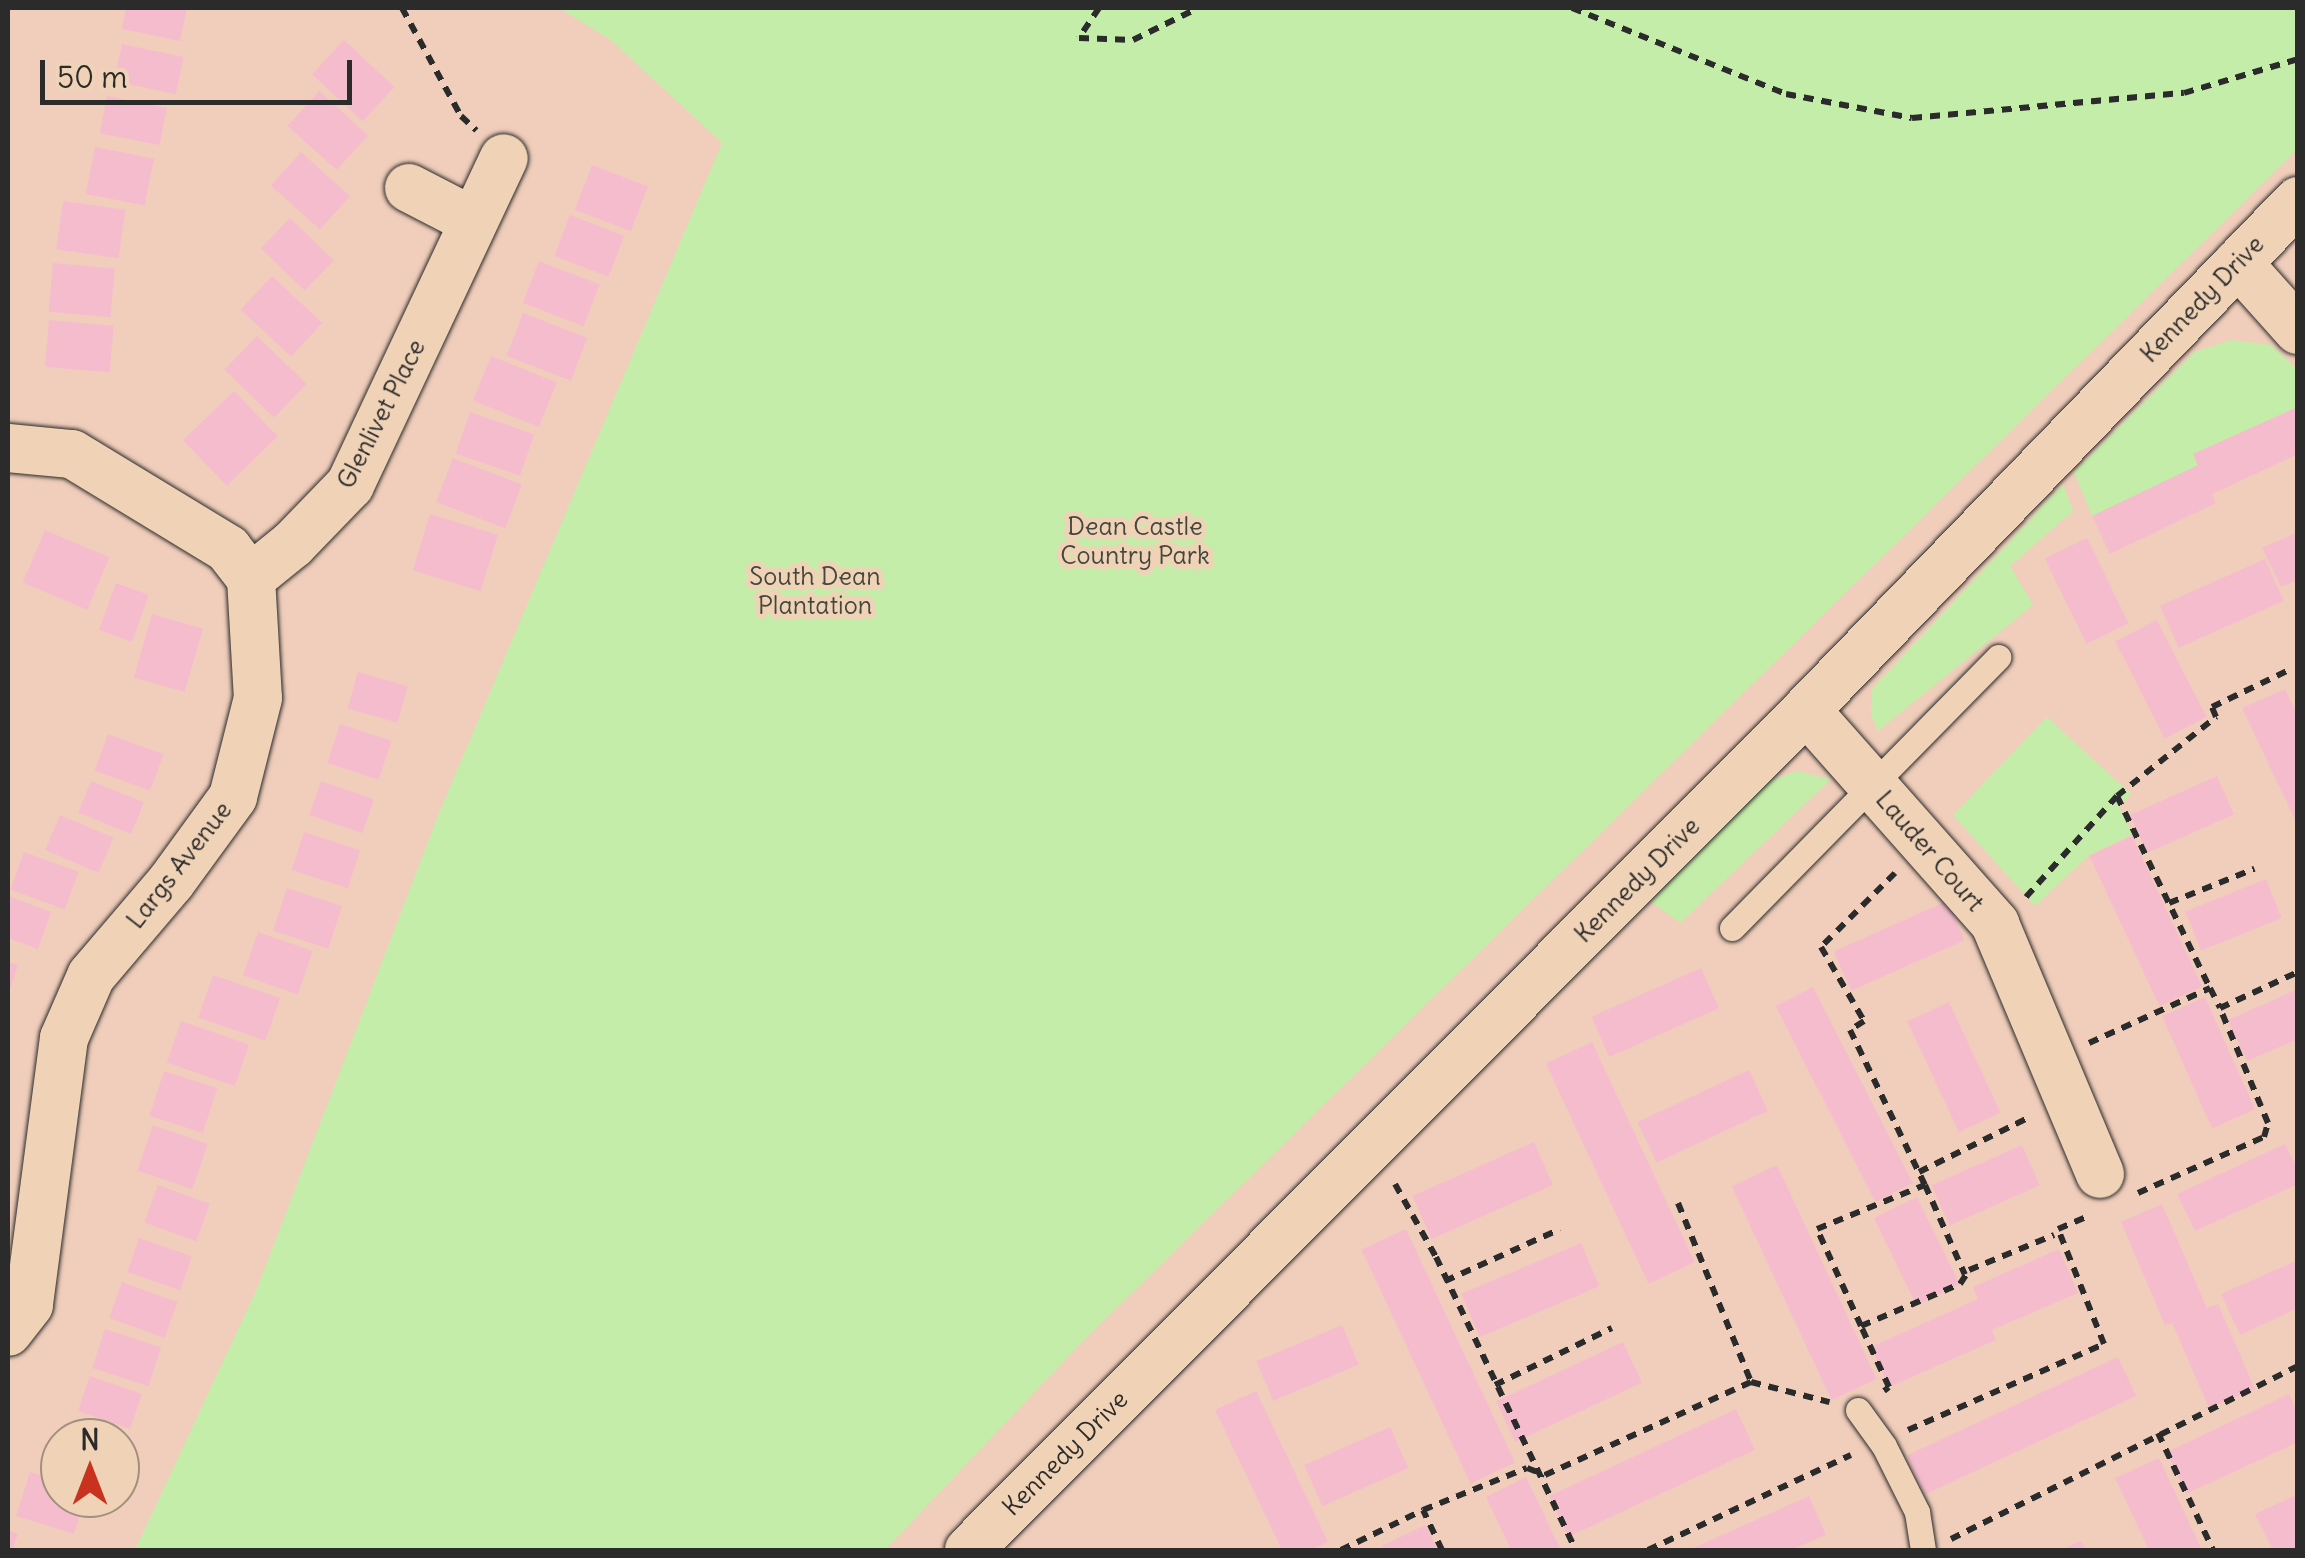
<!DOCTYPE html>
<style>
body{margin:0}
#map{position:relative;width:2305px;height:1558px;overflow:hidden;background:#f1cebb;font-family:Delius,sans-serif}
div>[style]{position:absolute}
[style*='--x']{left:calc(var(--x)*1px);top:calc(var(--y)*1px);width:calc(var(--w)*1px);rotate:calc(var(--a)*1deg)}
.green>*{inset:0;background:#c3eda9}
.building>*{inset:0;background:#f5bcce;transform-origin:0 0}
.path>*{height:6px;margin-top:-3px;transform-origin:0;background:repeating-linear-gradient(90deg,#2b2b2b 0 10px,transparent 0 18px)}
.roads{filter:drop-shadow(0 0 2px #2b2b2b) drop-shadow(0 0 2px #2b2b2b)}
.lane>*{height:25px;margin:-12.5px;padding:0 12.5px;transform-origin:12.5px;border-radius:12.5px;background:#f0d3b6}
.street>*{height:48px;margin:-24px;padding:0 24px;transform-origin:24px;border-radius:24px;background:#f0d3b6}
span{translate:-50% -50%;white-space:nowrap;text-align:center;line-height:1.15;-webkit-text-stroke:10px #f0d3b6;paint-order:stroke}
.street-label{font-size:25px;color:#2b2b2b}
.park-label{font-size:25px;color:#42483e}
.frame{position:absolute;inset:0;border:10px solid #2b2b2b;pointer-events:none}
.north{position:absolute;left:40px;top:1418px;width:100px;height:100px;box-sizing:border-box;background:#f0d3b6;border:2px solid #a1907e;border-radius:50%;rotate:0deg;font-size:28px;font-weight:700;line-height:40px;text-align:center;color:#2b2b2b}
.north::after{content:'';display:block;margin:auto;width:35px;height:45px;background:#c8321e;clip-path:polygon(50% 0,100% 100%,50% 72%,0 100%)}
.scale{position:absolute;left:40px;top:60px;width:312px;height:45px;box-sizing:border-box;border:5px solid #2b2b2b;border-top:0;padding-left:12px;font-size:30px;line-height:35px;white-space:nowrap;color:#2b2b2b;-webkit-text-stroke:8px #f0d3b6;paint-order:stroke}
</style>
<div id="map">
<div class="green">
<div style="clip-path:polygon(559px 8px,2297px 8px,2297px 150px,1083px 1341px,885px 1550px,135px 1550px,256px 1291px,439px 813px,722px 143px,611px 40px)"></div>
<div style="clip-path:polygon(2231px 340px,2271px 345px,2297px 369px,2297px 407px,2193px 454px,2198px 466px,2092px 516px,2074px 472px,2194px 352px)"></div>
<div style="clip-path:polygon(2063px 484px,2073px 511px,2010px 566px,2033px 605px,1878px 731px,1871px 715px,1872px 689px)"></div>
<div style="clip-path:polygon(2047px 717px,2131px 794px,2119px 807px,2133px 834px,2089px 855px,2035px 906px,1953px 815px)"></div>
<div style="clip-path:polygon(1797px 771px,1831px 779px,1680px 923px,1651px 902px,1766px 782px)"></div>
</div>
<div class="building">
<div style="clip-path:polygon(126px 8px,187px 8px,180px 41px,122px 29px)"></div>
<div style="left:344px;top:40px;width:69px;height:47px;rotate:43deg"></div>
<div style="left:122px;top:44px;width:63px;height:38px;rotate:12deg"></div>
<div style="left:319px;top:91px;width:66px;height:47px;rotate:42deg"></div>
<div style="left:107px;top:96px;width:61px;height:38px;rotate:11deg"></div>
<div style="left:95px;top:147px;width:60px;height:48px;rotate:11deg"></div>
<div style="left:301px;top:152px;width:66px;height:45px;rotate:42deg"></div>
<div style="left:592px;top:165px;width:60px;height:48px;rotate:21deg"></div>
<div style="left:63px;top:201px;width:63px;height:49px;rotate:8deg"></div>
<div style="left:570px;top:215px;width:58px;height:44px;rotate:21deg"></div>
<div style="left:290px;top:218px;width:61px;height:42px;rotate:44deg"></div>
<div style="left:539px;top:261px;width:65px;height:45px;rotate:21deg"></div>
<div style="left:53px;top:263px;width:62px;height:49px;rotate:5deg"></div>
<div style="left:272px;top:276px;width:69px;height:46px;rotate:43deg"></div>
<div style="left:523px;top:313px;width:69px;height:46px;rotate:21deg"></div>
<div style="left:49px;top:320px;width:65px;height:47px;rotate:5deg"></div>
<div style="left:257px;top:336px;width:69px;height:47px;rotate:44deg"></div>
<div style="left:491px;top:356px;width:71px;height:48px;rotate:22deg"></div>
<div style="left:234px;top:391px;width:63px;height:71px;rotate:46deg"></div>
<div style="clip-path:polygon(2298px 407px,2298px 454px,2212px 494px,2216px 503px,2110px 554px,2092px 516px,2198px 465px,2193px 454px)"></div>
<div style="left:470px;top:412px;width:68px;height:44px;rotate:19deg"></div>
<div style="left:453px;top:458px;width:74px;height:47px;rotate:21deg"></div>
<div style="left:430px;top:514px;width:71px;height:59px;rotate:17deg"></div>
<div style="left:45px;top:530px;width:70px;height:57px;rotate:23deg"></div>
<div style="clip-path:polygon(2298px 532px,2298px 580px,2281px 587px,2262px 548px)"></div>
<div style="left:2087px;top:538px;width:95px;height:47px;rotate:64deg"></div>
<div style="left:2265px;top:559px;width:46px;height:115px;rotate:66deg"></div>
<div style="left:116px;top:583px;width:35px;height:50px;rotate:20deg"></div>
<div style="left:152px;top:614px;width:53px;height:66px;rotate:16deg"></div>
<div style="left:2157px;top:620px;width:109px;height:47px;rotate:63deg"></div>
<div style="left:358px;top:672px;width:52px;height:38px;rotate:16deg"></div>
<div style="clip-path:polygon(2285px 689px,2298px 716px,2298px 826px,2242px 708px)"></div>
<div style="left:340px;top:724px;width:54px;height:41px;rotate:18deg"></div>
<div style="left:108px;top:734px;width:59px;height:39px;rotate:20deg"></div>
<div style="left:2217px;top:776px;width:42px;height:95px;rotate:66deg"></div>
<div style="left:91px;top:781px;width:57px;height:34px;rotate:22deg"></div>
<div style="left:321px;top:781px;width:56px;height:36px;rotate:19deg"></div>
<div style="left:60px;top:815px;width:58px;height:38px;rotate:23deg"></div>
<div style="left:304px;top:832px;width:59px;height:40px;rotate:18deg"></div>
<div style="left:2132px;top:836px;width:166px;height:47px;rotate:65deg"></div>
<div style="left:24px;top:852px;width:58px;height:40px;rotate:20deg"></div>
<div style="left:2266px;top:879px;width:42px;height:87px;rotate:68deg"></div>
<div style="left:287px;top:888px;width:58px;height:45px;rotate:18deg"></div>
<div style="clip-path:polygon(8px 896px,51px 912px,38px 949px,8px 938px)"></div>
<div style="left:1947px;top:901px;width:43px;height:124px;rotate:66deg"></div>
<div style="left:258px;top:932px;width:58px;height:46px;rotate:19deg"></div>
<div style="clip-path:polygon(8px 962px,18px 965px,8px 996px)"></div>
<div style="left:1701px;top:968px;width:44px;height:120px;rotate:66deg"></div>
<div style="left:213px;top:975px;width:71px;height:45px;rotate:19deg"></div>
<div style="left:1813px;top:987px;width:220px;height:42px;rotate:63deg"></div>
<div style="clip-path:polygon(2298px 989px,2298px 1039px,2247px 1061px,2228px 1020px)"></div>
<div style="left:2205px;top:997px;width:123px;height:47px;rotate:66deg"></div>
<div style="left:1949px;top:1002px;width:122px;height:46px;rotate:65deg"></div>
<div style="left:181px;top:1021px;width:72px;height:44px;rotate:19deg"></div>
<div style="left:1592px;top:1042px;width:243px;height:51px;rotate:65deg"></div>
<div style="left:1749px;top:1070px;width:45px;height:123px;rotate:65deg"></div>
<div style="left:164px;top:1071px;width:56px;height:47px;rotate:18deg"></div>
<div style="left:153px;top:1125px;width:58px;height:48px;rotate:19deg"></div>
<div style="left:1534px;top:1142px;width:47px;height:133px;rotate:66deg"></div>
<div style="clip-path:polygon(2285px 1144px,2298px 1169px,2298px 1184px,2195px 1231px,2177px 1194px)"></div>
<div style="left:2022px;top:1145px;width:44px;height:99px;rotate:66deg"></div>
<div style="left:1777px;top:1165px;width:236px;height:50px;rotate:65deg"></div>
<div style="left:158px;top:1185px;width:55px;height:40px;rotate:20deg"></div>
<div style="left:1917px;top:1197px;width:97px;height:48px;rotate:64deg"></div>
<div style="clip-path:polygon(2162px 1204px,2207px 1308px,2218px 1304px,2255px 1389px,2209px 1408px,2172px 1323px,2165px 1325px,2121px 1222px)"></div>
<div style="left:1406px;top:1229px;width:258px;height:49px;rotate:65deg"></div>
<div style="left:139px;top:1238px;width:56px;height:36px;rotate:19deg"></div>
<div style="left:1581px;top:1243px;width:47px;height:130px;rotate:67deg"></div>
<div style="clip-path:polygon(2059px 1249px,2078px 1293px,1992px 1330px,1996px 1340px,1889px 1387px,1871px 1347px,1978px 1299px,1973px 1287px)"></div>
<div style="clip-path:polygon(2298px 1260px,2298px 1308px,2240px 1335px,2221px 1294px)"></div>
<div style="left:122px;top:1282px;width:59px;height:38px;rotate:20deg"></div>
<div style="left:1342px;top:1325px;width:43px;height:93px;rotate:67deg"></div>
<div style="left:105px;top:1329px;width:59px;height:41px;rotate:18deg"></div>
<div style="left:1623px;top:1342px;width:45px;height:140px;rotate:65deg"></div>
<div style="left:2118px;top:1357px;width:43px;height:233px;rotate:65deg"></div>
<div style="left:90px;top:1376px;width:55px;height:37px;rotate:19deg"></div>
<div style="clip-path:polygon(1256px 1391px,1328px 1542px,1310px 1550px,1282px 1550px,1215px 1410px)"></div>
<div style="clip-path:polygon(2289px 1394px,2298px 1414px,2298px 1442px,2186px 1494px,2167px 1452px)"></div>
<div style="left:1736px;top:1409px;width:45px;height:206px;rotate:65deg"></div>
<div style="clip-path:polygon(64px 1424px,107px 1437px,107px 1438px,60px 1438px)"></div>
<div style="left:1390px;top:1427px;width:45px;height:94px;rotate:66deg"></div>
<div style="clip-path:polygon(60px 1440px,60px 1470px,51px 1467px)"></div>
<div style="clip-path:polygon(2159px 1458px,2202px 1550px,2149px 1550px,2115px 1478px)"></div>
<div style="clip-path:polygon(30px 1472px,60px 1482px,60px 1498px,85px 1498px,74px 1534px,16px 1516px)"></div>
<div style="clip-path:polygon(1526px 1477px,1561px 1550px,1511px 1550px,1486px 1497px)"></div>
<div style="clip-path:polygon(2298px 1494px,2298px 1550px,2273px 1550px,2255px 1514px)"></div>
<div style="clip-path:polygon(1809px 1496px,1826px 1535px,1791px 1550px,1689px 1550px)"></div>
<div style="clip-path:polygon(1425px 1525px,1438px 1550px,1384px 1550px,1382px 1546px)"></div>
<div style="clip-path:polygon(8px 1530px,18px 1534px,12px 1550px,8px 1550px)"></div>
<div style="clip-path:polygon(2081px 1541px,2086px 1550px,2060px 1550px)"></div>
</div>
<div class="path">
<div style="--x:402;--y:8;--w:123;--a:61.4"></div>
<div style="--x:461;--y:116;--w:21;--a:43"></div>
<div style="--x:1099;--y:8;--w:36;--a:124"></div>
<div style="--x:1079;--y:38;--w:54;--a:2.1"></div>
<div style="--x:1133;--y:40;--w:72;--a:-26.2"></div>
<div style="--x:1572;--y:8;--w:231;--a:21.9"></div>
<div style="--x:1786;--y:94;--w:128;--a:10.8"></div>
<div style="--x:1912;--y:118;--w:273;--a:-5.3"></div>
<div style="--x:2184;--y:93;--w:119;--a:-16.6"></div>
<div style="--x:2117;--y:796;--w:213;--a:64.2"></div>
<div style="--x:1895;--y:873;--w:105;--a:135"></div>
<div style="--x:1821;--y:947;--w:86;--a:59.8"></div>
<div style="--x:1864;--y:1021;--w:17;--a:147"></div>
<div style="--x:1850;--y:1030;--w:172;--a:64.2"></div>
<div style="--x:2026;--y:897;--w:136;--a:-48"></div>
<div style="--x:2117;--y:796;--w:127;--a:-38.6"></div>
<div style="--x:2216;--y:717;--w:11;--a:-112"></div>
<div style="--x:2212;--y:707;--w:85;--a:-25.7"></div>
<div style="--x:2169;--y:903;--w:92;--a:-21.8"></div>
<div style="--x:2089;--y:1043;--w:133;--a:-24.4"></div>
<div style="--x:2210;--y:988;--w:22;--a:63"></div>
<div style="--x:2220;--y:1008;--w:86;--a:-24.8"></div>
<div style="--x:1919;--y:1172;--w:124;--a:-26.4"></div>
<div style="--x:1395;--y:1184;--w:84;--a:60.7"></div>
<div style="--x:1436;--y:1257;--w:325;--a:64.5"></div>
<div style="--x:2138;--y:1193;--w:138;--a:-24"></div>
<div style="--x:2264;--y:1137;--w:15;--a:-74"></div>
<div style="--x:2268;--y:1123;--w:125;--a:-112.7"></div>
<div style="--x:1678;--y:1203;--w:193;--a:67.8"></div>
<div style="--x:1751;--y:1382;--w:81;--a:14.4"></div>
<div style="--x:1445;--y:1281;--w:126;--a:-24.3"></div>
<div style="--x:1861;--y:1326;--w:107;--a:-114.4"></div>
<div style="--x:1817;--y:1229;--w:117;--a:-22.2"></div>
<div style="--x:1925;--y:1185;--w:98;--a:66"></div>
<div style="--x:1495;--y:1385;--w:130;--a:-26"></div>
<div style="--x:1884;--y:1391;--w:6;--a:-39"></div>
<div style="--x:1889;--y:1387;--w:67;--a:-114.7"></div>
<div style="--x:1861;--y:1326;--w:108;--a:-23"></div>
<div style="--x:1960;--y:1284;--w:17;--a:-57"></div>
<div style="--x:1969;--y:1270;--w:92;--a:-22.4"></div>
<div style="--x:1908;--y:1430;--w:214;--a:-23.7"></div>
<div style="--x:2104;--y:1344;--w:124;--a:-111.8"></div>
<div style="--x:2058;--y:1229;--w:30;--a:-23"></div>
<div style="--x:2158;--y:1433;--w:129;--a:64.8"></div>
<div style="--x:1951;--y:1539;--w:388;--a:-26.5"></div>
<div style="--x:1341;--y:1550;--w:91;--a:-26"></div>
<div style="--x:1442;--y:1550;--w:44;--a:-115.4"></div>
<div style="--x:1423;--y:1510;--w:112;--a:-22"></div>
<div style="--x:1527;--y:1468;--w:19;--a:21"></div>
<div style="--x:1545;--y:1475;--w:226;--a:-24.3"></div>
<div style="--x:1648;--y:1550;--w:224;--a:-25.1"></div>
</div>
<div class="roads">
<div class="lane">
<div style="--x:1732;--y:928;--w:380;--a:-45.5"></div>
<div style="--x:1858;--y:1410;--w:44;--a:54.2"></div>
<div style="--x:1884;--y:1446;--w:74;--a:63.4"></div>
<div style="--x:1917;--y:1512;--w:38;--a:81"></div>
</div>
<div class="street">
<div style="--x:409;--y:188;--w:72;--a:27.3"></div>
<div style="--x:2238;--y:263;--w:90;--a:48.2"></div>
<div style="--x:8;--y:448;--w:64;--a:5.4"></div>
<div style="--x:72;--y:454;--w:183;--a:31.3"></div>
<div style="--x:228;--y:549;--w:37;--a:52"></div>
<div style="--x:251;--y:578;--w:120;--a:86.7"></div>
<div style="--x:258;--y:698;--w:102;--a:104.2"></div>
<div style="--x:233;--y:797;--w:105;--a:126.1"></div>
<div style="--x:171;--y:882;--w:123;--a:130.4"></div>
<div style="--x:91;--y:976;--w:68;--a:113.5"></div>
<div style="--x:64;--y:1038;--w:269;--a:97.5"></div>
<div style="--x:29;--y:1305;--w:34;--a:128"></div>
<div style="--x:251;--y:578;--w:54;--a:-39"></div>
<div style="--x:293;--y:544;--w:82;--a:-46"></div>
<div style="--x:350;--y:485;--w:361;--a:-64.8"></div>
<div style="--x:1806;--y:710;--w:286;--a:48.5"></div>
<div style="--x:1995;--y:924;--w:271;--a:67.2"></div>
<div style="--x:969;--y:1550;--w:1186;--a:-45.1"></div>
<div style="--x:1806;--y:710;--w:708;--a:-45.97"></div>
</div>
</div>
<div class="street-label">
<span style="left:2202px;top:299px;rotate:-46deg">Kennedy Drive</span>
<span style="left:381px;top:414px;rotate:-63deg">Glenlivet Place</span>
<span style="left:1930px;top:851px;rotate:49deg">Lauder Court</span>
<span style="left:179px;top:865px;rotate:-52deg">Largs Avenue</span>
<span style="left:1637px;top:880px;rotate:-45deg">Kennedy Drive</span>
<span style="left:1065px;top:1453px;rotate:-45deg">Kennedy Drive</span>
</div>
<div class="park-label">
<span style="left:1135px;top:541px">Dean Castle<br>Country Park</span>
<span style="left:815px;top:591px">South Dean<br>Plantation</span>
</div>
<div class="frame"></div>
<div class="north">N</div>
<div class="scale">50 m</div>
</div>
